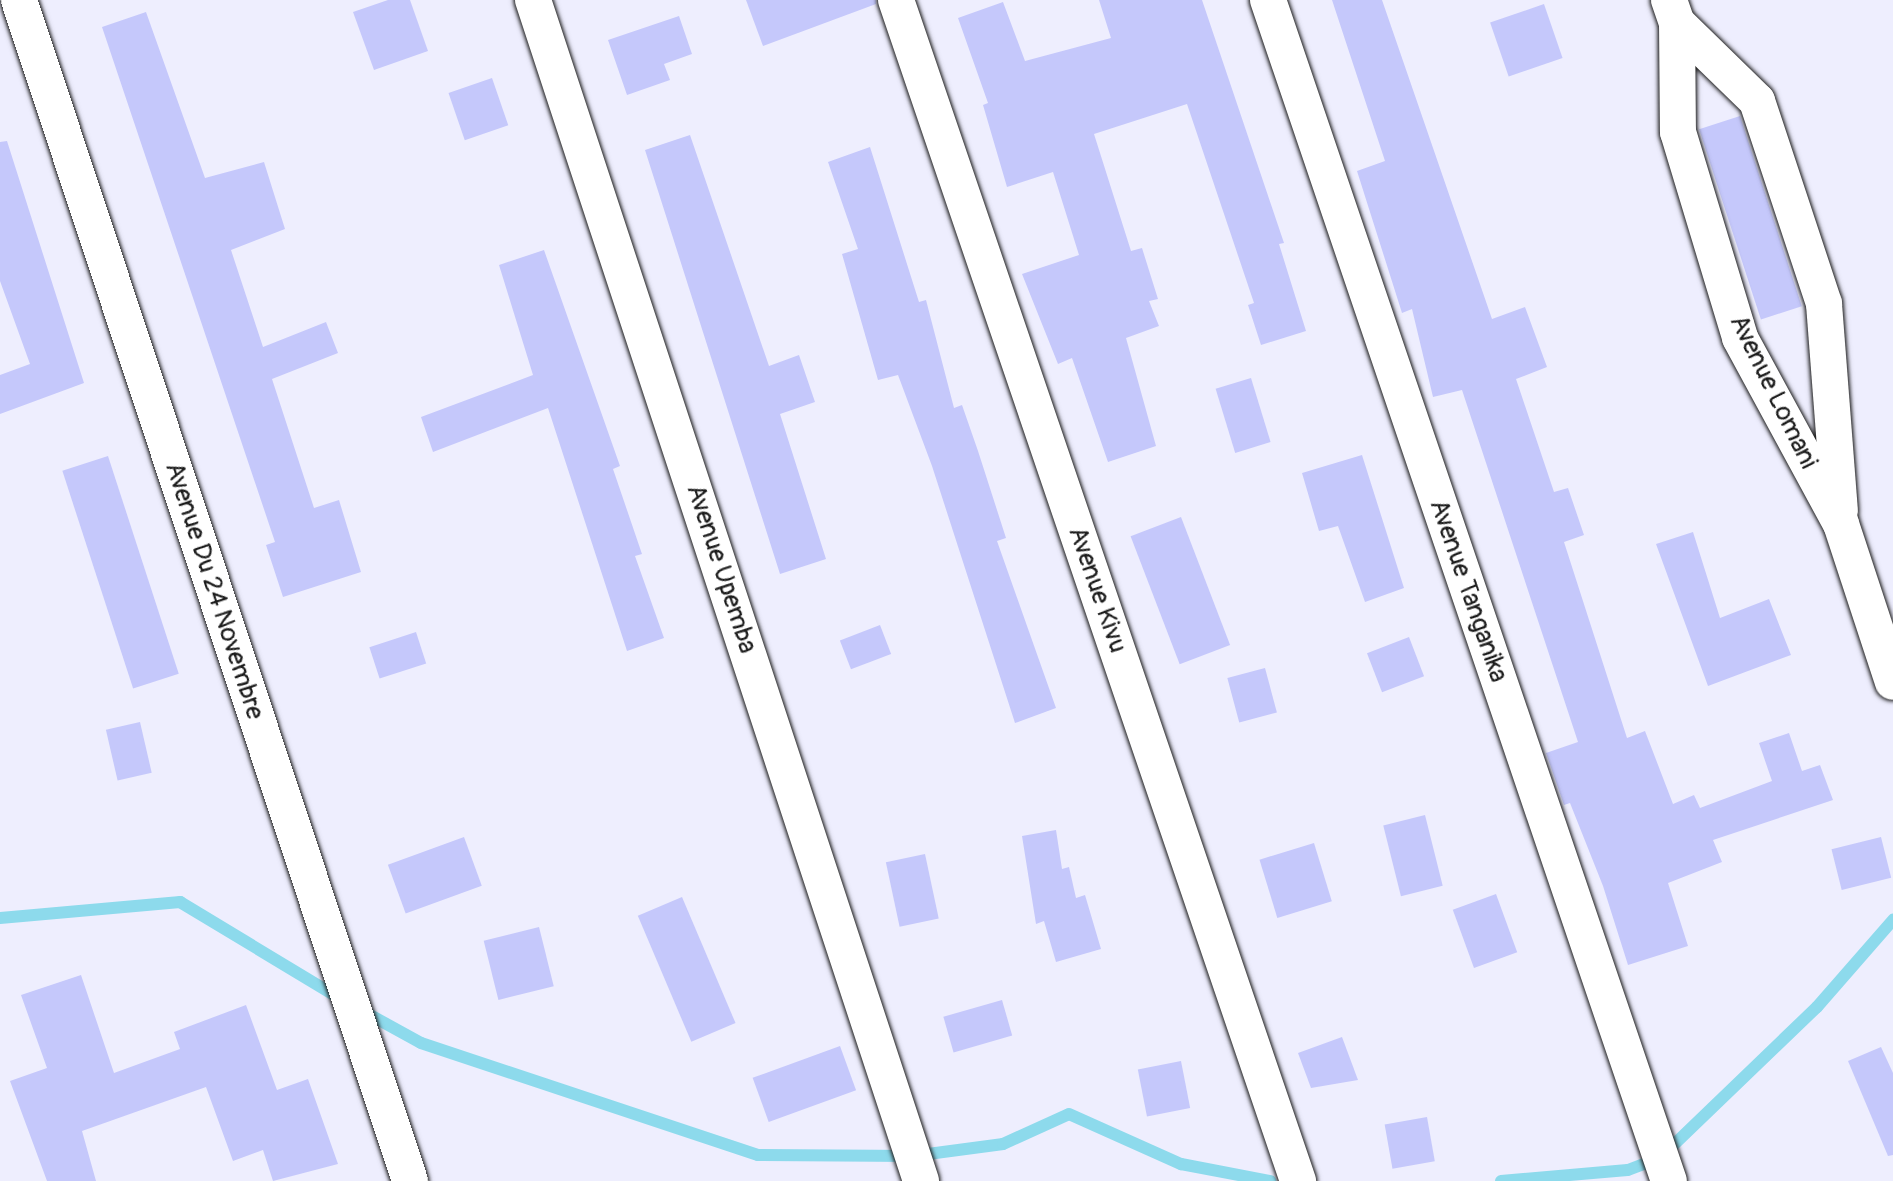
<!DOCTYPE html>
<style>
body{margin:0}
#map{position:relative;width:1893px;height:1181px;overflow:hidden;background:#eeeefe;font-family:Pangolin,sans-serif}
div>[style]{position:absolute}
[style*='--x']{left:calc(var(--x)*1px);top:calc(var(--y)*1px);width:calc(var(--w)*1px);rotate:calc(var(--a)*1deg)}
.stream>*{height:12px;margin:-6px;padding:0 6px;transform-origin:6px;border-radius:6px;background:#8ddaec}
.building>*{inset:0;background:#c5c8fb;transform-origin:0 0}
.roads{filter:drop-shadow(0 0 2px #1c1c1c) drop-shadow(0 0 2px #1c1c1c)}
.street>*{height:36px;margin:-18px;padding:0 18px;transform-origin:18px;border-radius:18px;background:#fff}
span{translate:-50% -50%;white-space:nowrap;text-align:center;line-height:1.15;-webkit-text-stroke:6px #fff;paint-order:stroke}
.street-label{font-size:26px;color:#1c1c1c}
</style>
<div id="map">
<div class="stream">
<div style="--x:0;--y:918;--w:181;--a:-5.1"></div>
<div style="--x:180;--y:902;--w:188;--a:31.1"></div>
<div style="--x:361;--y:1010;--w:68;--a:28.8"></div>
<div style="--x:421;--y:1043;--w:355;--a:18.4"></div>
<div style="--x:758;--y:1155;--w:155;--a:0.4"></div>
<div style="--x:913;--y:1156;--w:91;--a:-7.6"></div>
<div style="--x:1003;--y:1144;--w:72;--a:-24.4"></div>
<div style="--x:1069;--y:1114;--w:123;--a:24.1"></div>
<div style="--x:1181;--y:1164;--w:91;--a:10.8"></div>
<div style="--x:1501;--y:1181;--w:127;--a:-5"></div>
<div style="--x:1628;--y:1170;--w:34;--a:-21"></div>
<div style="--x:1660;--y:1158;--w:218;--a:-43.9"></div>
<div style="--x:1817;--y:1007;--w:116;--a:-48.9"></div>
</div>
<div class="building">
<div style="clip-path:polygon(388px 0,410px 0,428px 51px,374px 70px,353px 12px)"></div>
<div style="clip-path:polygon(746px 0,876px 0,876px 4px,763px 46px)"></div>
<div style="clip-path:polygon(1099px 0,1202px 0,1284px 243px,1279px 244px,1306px 331px,1261px 345px,1248px 305px,1254px 303px,1187px 104px,1094px 134px,1131px 251px,1142px 248px,1158px 299px,1149px 301px,1159px 326px,1126px 338px,1156px 446px,1108px 462px,1072px 358px,1058px 364px,1022px 274px,1079px 255px,1053px 172px,1007px 187px,983px 105px,988px 103px,958px 18px,1003px 2px,1025px 61px,1111px 38px)"></div>
<div style="clip-path:polygon(1332px 0,1382px 0,1492px 319px,1525px 307px,1547px 367px,1516px 379px,1554px 492px,1568px 488px,1584px 535px,1564px 542px,1627px 738px,1645px 731px,1673px 804px,1694px 795px,1700px 808px,1772px 781px,1759px 743px,1789px 733px,1802px 771px,1820px 765px,1833px 800px,1713px 840px,1722px 862px,1668px 883px,1688px 946px,1628px 965px,1603px 886px,1570px 803px,1564px 805px,1546px 753px,1578px 742px,1462px 390px,1433px 397px,1412px 309px,1402px 313px,1357px 171px,1385px 161px)"></div>
<div style="left:1544px;top:4px;width:57px;height:57px;rotate:71deg"></div>
<div style="clip-path:polygon(146px 12px,205px 178px,264px 162px,285px 229px,231px 250px,263px 347px,326px 322px,338px 353px,272px 379px,314px 508px,339px 500px,361px 572px,283px 597px,266px 545px,275px 542px,102px 27px)"></div>
<div style="clip-path:polygon(679px 16px,692px 54px,664px 64px,670px 80px,627px 95px,608px 40px)"></div>
<div style="left:492px;top:78px;width:50px;height:46px;rotate:71deg"></div>
<div style="left:1740px;top:116px;width:200px;height:43px;rotate:72deg"></div>
<div style="clip-path:polygon(690px 135px,769px 366px,799px 355px,815px 402px,780px 414px,826px 559px,780px 574px,645px 150px)"></div>
<div style="clip-path:polygon(7px 141px,84px 383px,0 414px,0 375px,30px 364px,0 281px,0 142px)"></div>
<div style="clip-path:polygon(870px 147px,919px 302px,926px 300px,954px 408px,962px 405px,978px 451px,1006px 538px,997px 541px,1056px 708px,1015px 723px,932px 466px,898px 375px,878px 380px,842px 254px,858px 249px,828px 162px)"></div>
<div style="clip-path:polygon(544px 250px,620px 466px,613px 469px,642px 554px,635px 556px,664px 638px,627px 651px,548px 408px,433px 452px,421px 417px,533px 375px,499px 265px)"></div>
<div style="left:1251px;top:378px;width:67px;height:37px;rotate:73deg"></div>
<div style="clip-path:polygon(1362px 455px,1404px 588px,1365px 602px,1338px 526px,1319px 531px,1302px 473px)"></div>
<div style="left:108px;top:456px;width:229px;height:48px;rotate:72deg"></div>
<div style="left:1181px;top:517px;width:137px;height:54px;rotate:69deg"></div>
<div style="clip-path:polygon(1693px 532px,1720px 618px,1769px 599px,1791px 655px,1708px 686px,1656px 544px)"></div>
<div style="left:880px;top:625px;width:31px;height:43px;rotate:69deg"></div>
<div style="left:416px;top:632px;width:33px;height:49px;rotate:72deg"></div>
<div style="left:1409px;top:637px;width:42px;height:45px;rotate:69deg"></div>
<div style="left:1265px;top:668px;width:46px;height:39px;rotate:75deg"></div>
<div style="left:140px;top:722px;width:52px;height:35px;rotate:77deg"></div>
<div style="left:1425px;top:815px;width:73px;height:43px;rotate:76deg"></div>
<div style="clip-path:polygon(1056px 830px,1062px 869px,1069px 867px,1076px 898px,1085px 895px,1101px 949px,1056px 962px,1044px 921px,1036px 924px,1022px 836px)"></div>
<div style="left:464px;top:837px;width:52px;height:81px;rotate:70deg"></div>
<div style="left:1881px;top:837px;width:42px;height:51px;rotate:76deg"></div>
<div style="left:1314px;top:843px;width:61px;height:57px;rotate:73deg"></div>
<div style="left:925px;top:854px;width:66px;height:40px;rotate:78deg"></div>
<div style="left:1496px;top:894px;width:62px;height:46px;rotate:70deg"></div>
<div style="left:682px;top:897px;width:137px;height:48px;rotate:67deg"></div>
<div style="left:539px;top:927px;width:61px;height:57px;rotate:76deg"></div>
<div style="clip-path:polygon(81px 975px,114px 1073px,180px 1049px,174px 1032px,246px 1005px,277px 1090px,308px 1079px,338px 1164px,273px 1181px,263px 1150px,233px 1161px,206px 1087px,82px 1131px,96px 1181px,47px 1181px,10px 1081px,47px 1068px,21px 995px)"></div>
<div style="left:1002px;top:1000px;width:37px;height:61px;rotate:74deg"></div>
<div style="clip-path:polygon(1342px 1037px,1358px 1080px,1311px 1088px,1298px 1053px)"></div>
<div style="left:840px;top:1046px;width:47px;height:93px;rotate:70deg"></div>
<div style="clip-path:polygon(1881px 1047px,1893px 1073px,1893px 1155px,1888px 1156px,1848px 1061px)"></div>
<div style="left:1181px;top:1061px;width:48px;height:44px;rotate:79deg"></div>
<div style="left:1427px;top:1117px;width:45px;height:43px;rotate:80deg"></div>
</div>
<div class="roads">
<div class="street">
<div style="--x:19;--y:0;--w:1244;--a:71.68"></div>
<div style="--x:533;--y:0;--w:1243;--a:71.81"></div>
<div style="--x:896;--y:0;--w:1248;--a:71.2"></div>
<div style="--x:1268;--y:0;--w:1247;--a:71.25"></div>
<div style="--x:1669;--y:0;--w:24;--a:71"></div>
<div style="--x:1677;--y:23;--w:109;--a:89.5"></div>
<div style="--x:1678;--y:132;--w:215;--a:73.2"></div>
<div style="--x:1740;--y:338;--w:212;--a:61.5"></div>
<div style="--x:1841;--y:524;--w:166;--a:71.8"></div>
<div style="--x:1677;--y:23;--w:112;--a:44.3"></div>
<div style="--x:1757;--y:101;--w:214;--a:71.7"></div>
<div style="--x:1824;--y:304;--w:207;--a:85.6"></div>
</div>
</div>
<div class="street-label">
<span style="left:1773px;top:392px;rotate:64deg">Avenue Lomani</span>
<span style="left:721px;top:569px;rotate:72deg">Avenue Upemba</span>
<span style="left:1097px;top:590px;rotate:71deg">Avenue Kivu</span>
<span style="left:214px;top:591px;rotate:72deg">Avenue Du 24 Novembre</span>
<span style="left:1468px;top:591px;rotate:71deg">Avenue Tanganika</span>
</div>
</div>
